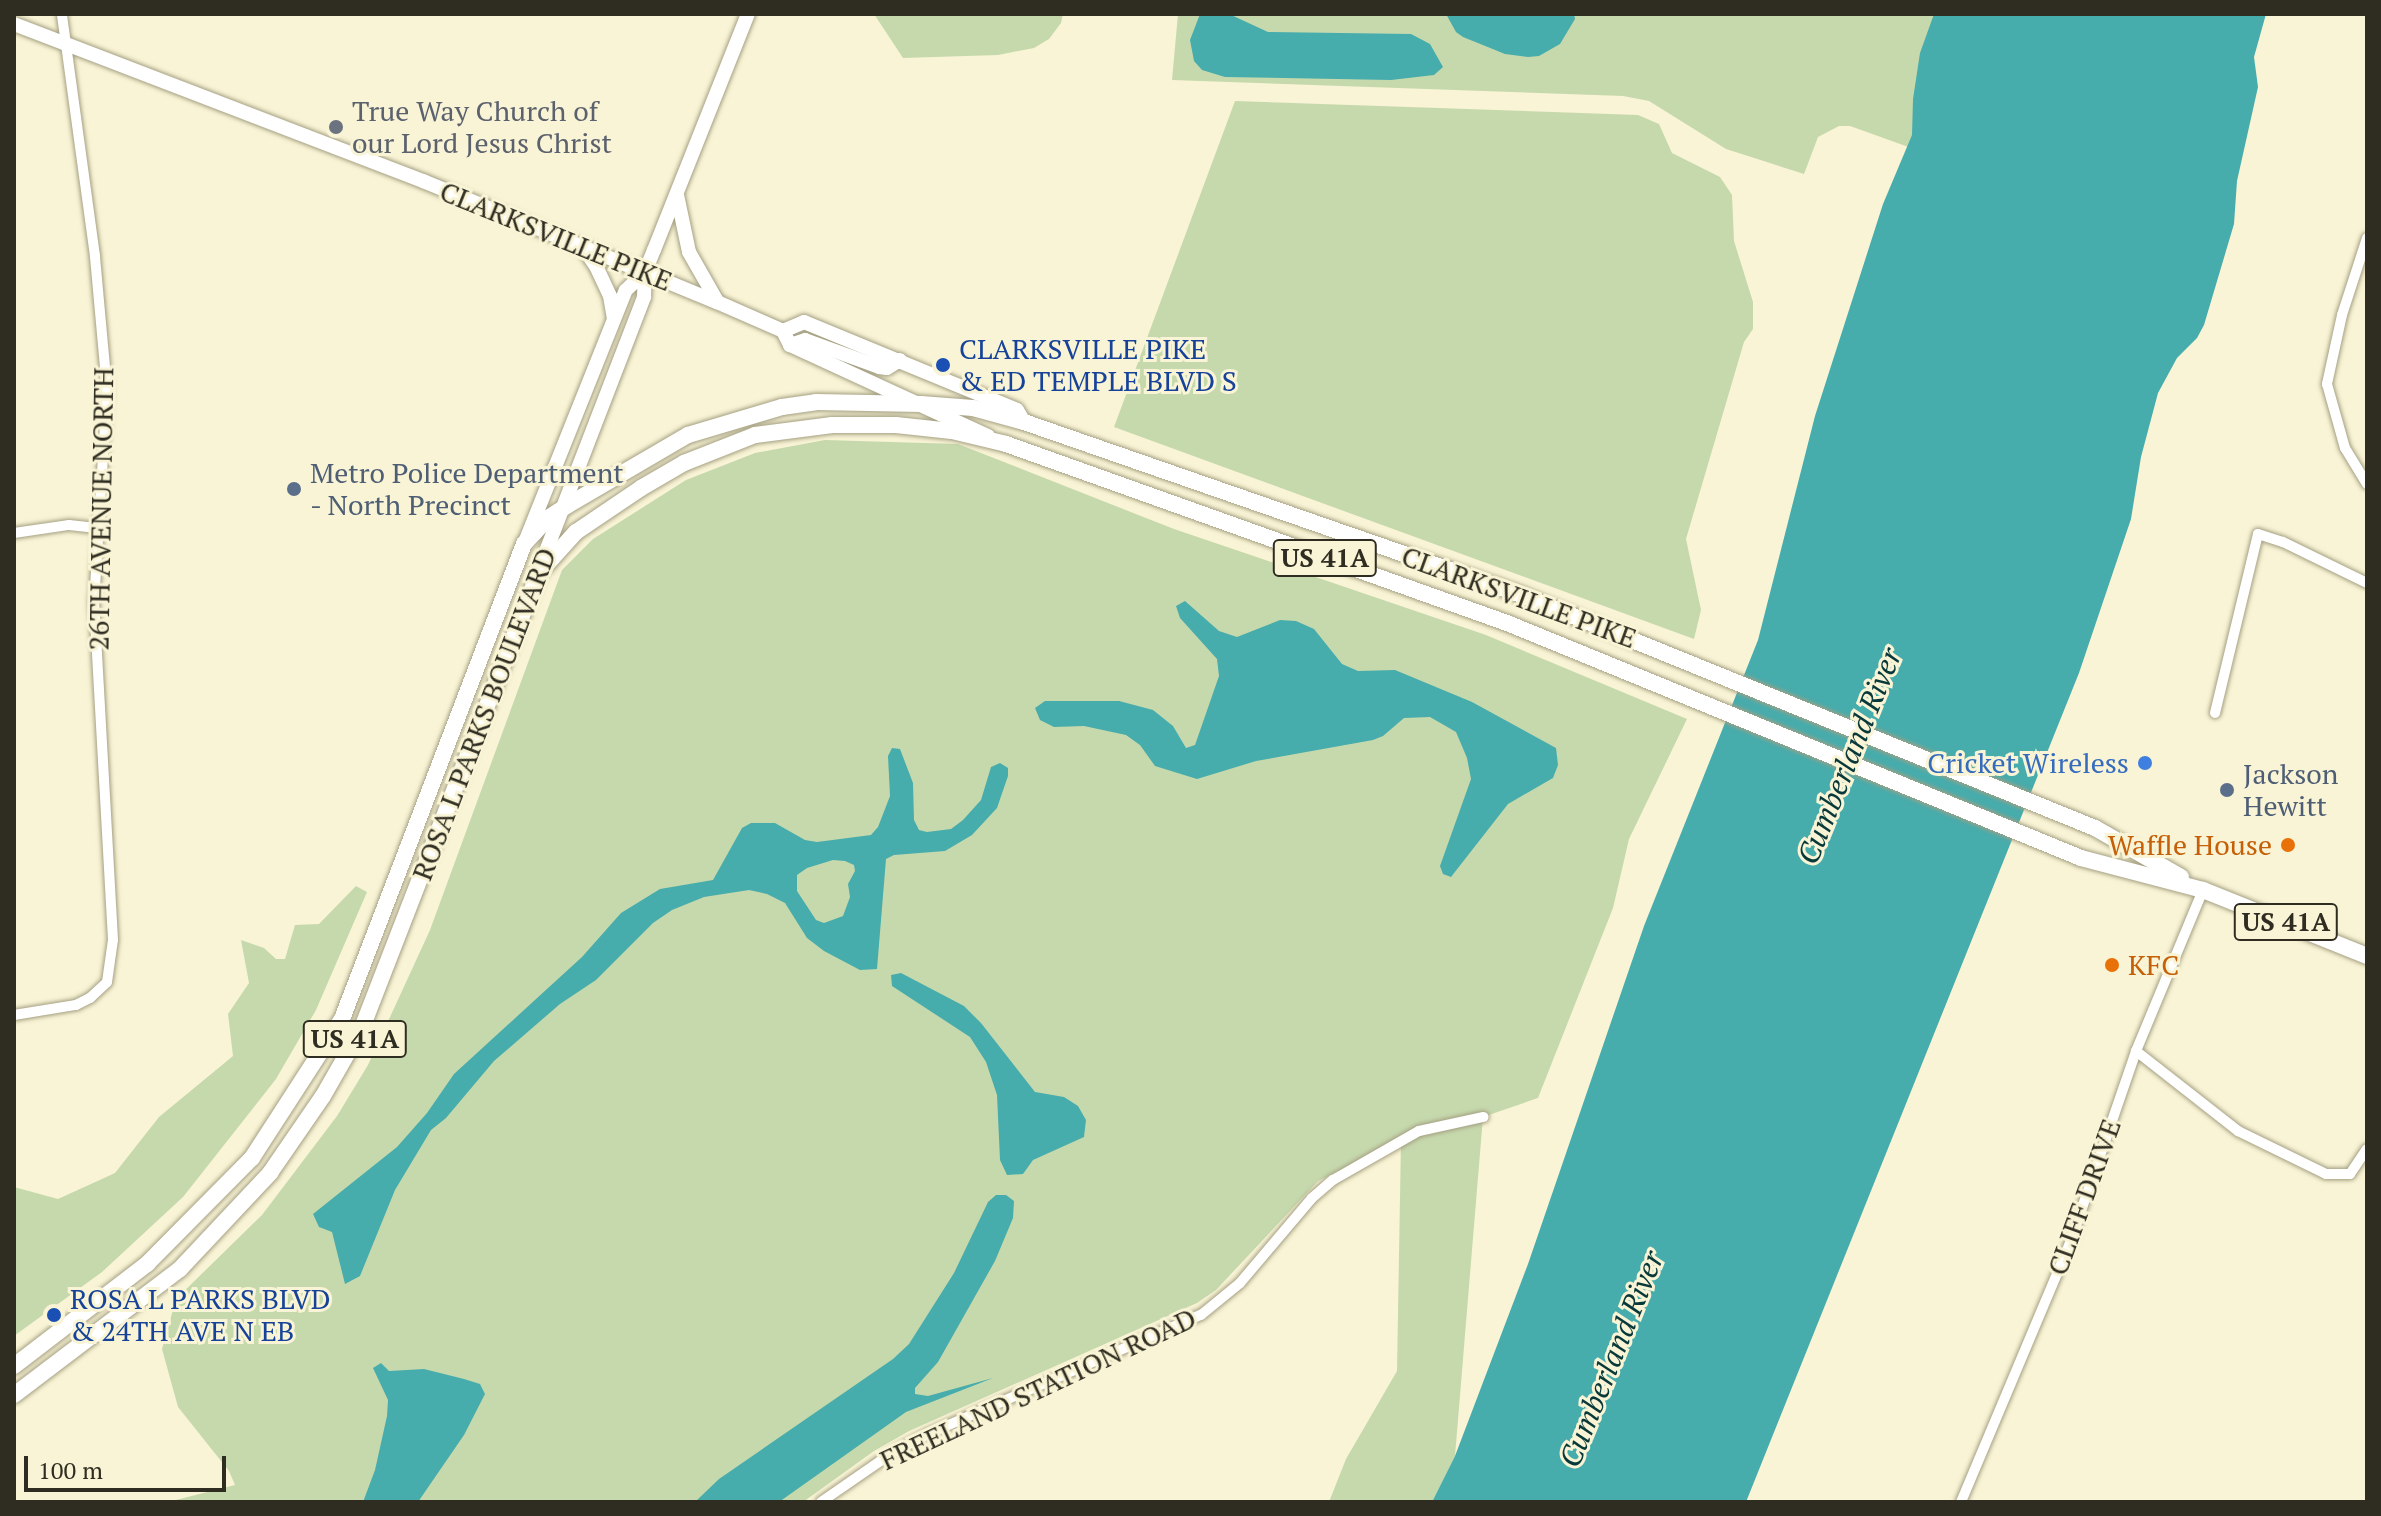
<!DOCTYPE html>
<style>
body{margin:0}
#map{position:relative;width:2381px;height:1516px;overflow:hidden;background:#f9f4d5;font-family:"PT Serif",serif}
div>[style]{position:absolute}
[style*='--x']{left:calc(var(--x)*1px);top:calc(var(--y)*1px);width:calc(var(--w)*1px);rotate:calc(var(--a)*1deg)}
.green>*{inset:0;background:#c6d9ad}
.water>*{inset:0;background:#47acac}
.roads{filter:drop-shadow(0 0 2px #a5a083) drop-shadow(0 0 2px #a5a083)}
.minor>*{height:10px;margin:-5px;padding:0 5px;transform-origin:5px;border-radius:5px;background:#fff}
.secondary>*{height:14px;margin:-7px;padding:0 7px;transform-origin:7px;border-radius:7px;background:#fff}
.primary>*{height:16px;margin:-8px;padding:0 8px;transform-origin:8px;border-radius:8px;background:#fff}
.dots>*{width:22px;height:22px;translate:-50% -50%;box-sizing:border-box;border:4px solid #f9f4d5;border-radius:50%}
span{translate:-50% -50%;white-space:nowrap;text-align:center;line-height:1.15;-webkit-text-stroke:6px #f9f4d5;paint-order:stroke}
.shield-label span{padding:2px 6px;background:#f9f4d5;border:2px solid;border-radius:6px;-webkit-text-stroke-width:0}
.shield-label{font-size:26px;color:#2f2d21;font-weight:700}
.worship-label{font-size:28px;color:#5b616d}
.left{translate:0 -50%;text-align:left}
.street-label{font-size:28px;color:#2f2d21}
.transit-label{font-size:28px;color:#164399}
.service-label{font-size:28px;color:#4e5e75}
.shop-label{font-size:28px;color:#366cbe}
.right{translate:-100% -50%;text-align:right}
.food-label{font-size:28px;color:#c56008}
.water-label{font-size:30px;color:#08393a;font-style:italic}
.frame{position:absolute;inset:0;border:16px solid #2f2d21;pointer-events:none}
.scale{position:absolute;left:24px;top:1456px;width:202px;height:36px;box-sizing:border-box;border:4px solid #2f2d21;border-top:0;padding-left:10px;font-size:24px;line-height:28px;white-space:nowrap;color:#2f2d21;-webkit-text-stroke:6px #f9f4d5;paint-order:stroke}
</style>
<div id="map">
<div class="green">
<div style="clip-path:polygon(874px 14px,1063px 14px,1061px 23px,1049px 39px,1034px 48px,998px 55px,903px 58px)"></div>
<div style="clip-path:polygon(1178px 14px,1961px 14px,1928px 154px,1850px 126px,1839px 126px,1818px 137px,1804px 174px,1726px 149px,1649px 101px,1623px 96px,1172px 80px)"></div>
<div style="clip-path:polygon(1235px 101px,1638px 115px,1659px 124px,1672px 153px,1720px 177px,1732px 195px,1734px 241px,1753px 302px,1753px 329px,1744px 342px,1686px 539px,1701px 610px,1694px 639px,1114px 427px)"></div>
<div style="clip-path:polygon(825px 440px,958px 444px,1174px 529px,1486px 635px,1687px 719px,1629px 839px,1613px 908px,1538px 1098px,1483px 1117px,1455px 1456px,1432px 1502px,1329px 1502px,1346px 1459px,1397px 1371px,1401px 1140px,1318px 1181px,1216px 1290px,1197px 1303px,909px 1431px,874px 1451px,803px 1502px,168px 1502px,235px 1485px,229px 1471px,178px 1407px,162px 1349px,176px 1299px,262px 1215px,337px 1116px,368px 1065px,430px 930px,562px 570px,593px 539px,686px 480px,755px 453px)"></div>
<div style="clip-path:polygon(356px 886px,367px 892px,316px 1010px,276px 1079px,183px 1197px,102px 1272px,14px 1336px,14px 1187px,58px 1199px,115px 1173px,159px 1117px,233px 1056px,228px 1014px,249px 983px,241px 940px,264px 948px,276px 959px,285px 959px,295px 925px,319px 924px)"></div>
</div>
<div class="water">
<div style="clip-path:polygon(1200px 14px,1229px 14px,1268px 32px,1411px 34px,1430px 44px,1443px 67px,1434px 75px,1391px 80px,1225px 77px,1202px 70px,1194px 61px,1190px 40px)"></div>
<div style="clip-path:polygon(1446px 14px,1574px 14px,1575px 19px,1560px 44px,1539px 56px,1528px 57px,1505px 54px,1463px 37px,1456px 32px)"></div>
<div style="clip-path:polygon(1934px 14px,2266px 14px,2254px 57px,2258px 87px,2237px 181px,2234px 224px,2204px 325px,2197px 338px,2177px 358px,2158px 393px,2141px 457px,2131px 519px,2079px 673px,1746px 1502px,1432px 1502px,1455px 1456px,1528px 1264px,1644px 926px,1758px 640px,1815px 416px,1883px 204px,1912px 135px,1913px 99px,1920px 53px)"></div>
<div style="clip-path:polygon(1185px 601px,1219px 631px,1237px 637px,1280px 620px,1296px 621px,1314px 629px,1342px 664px,1358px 671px,1395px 670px,1472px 702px,1556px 748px,1558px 765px,1553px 778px,1508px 804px,1451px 877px,1443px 874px,1440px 866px,1471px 779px,1467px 758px,1456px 732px,1430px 717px,1404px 718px,1383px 736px,1373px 740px,1256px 761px,1197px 779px,1155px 766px,1140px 745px,1126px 735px,1084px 726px,1054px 727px,1040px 720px,1035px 708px,1045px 701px,1119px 701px,1153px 710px,1173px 726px,1186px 748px,1195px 745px,1219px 676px,1217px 659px,1180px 618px,1176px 606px)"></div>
<div style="clip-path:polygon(evenodd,892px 748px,900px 749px,913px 783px,914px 820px,919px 830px,927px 832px,951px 829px,963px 820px,981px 800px,991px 767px,1000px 763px,1008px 768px,1008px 776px,997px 808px,972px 835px,945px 851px,894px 855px,886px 859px,877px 969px,860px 970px,824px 951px,807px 938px,785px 903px,767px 894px,749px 890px,704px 897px,672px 910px,653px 923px,596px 980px,560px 1004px,494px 1061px,446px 1118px,431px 1130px,395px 1190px,360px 1276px,345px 1284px,332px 1232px,319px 1227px,313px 1214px,397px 1147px,427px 1113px,454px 1074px,582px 957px,621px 913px,660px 889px,713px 880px,742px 828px,751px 823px,775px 823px,805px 840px,817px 842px,871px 835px,878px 827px,890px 796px,888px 756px,892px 748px,833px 860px,845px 861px,854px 865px,855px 871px,848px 884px,850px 897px,843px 916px,824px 923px,816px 920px,797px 891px,797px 875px,807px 868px,833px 860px)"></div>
<div style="clip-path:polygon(901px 973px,964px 1006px,981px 1023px,1035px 1092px,1064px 1097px,1078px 1106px,1086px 1120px,1084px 1137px,1033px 1160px,1023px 1174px,1007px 1175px,1000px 1160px,997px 1095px,986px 1062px,970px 1037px,892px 986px,891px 975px)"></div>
<div style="clip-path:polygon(996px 1195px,1006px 1195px,1014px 1201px,1013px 1218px,995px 1261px,938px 1362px,915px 1388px,915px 1394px,928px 1396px,993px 1378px,906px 1412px,779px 1502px,695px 1502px,719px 1479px,893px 1359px,909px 1344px,954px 1273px,988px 1202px)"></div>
<div style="clip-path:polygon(381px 1363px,389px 1371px,424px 1369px,464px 1379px,480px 1384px,485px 1394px,464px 1435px,418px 1502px,363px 1502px,375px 1470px,387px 1416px,388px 1400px,373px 1368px)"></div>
</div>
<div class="roads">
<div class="minor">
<div style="--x:2367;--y:238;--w:81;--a:108"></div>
<div style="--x:2342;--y:315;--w:71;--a:102.3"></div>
<div style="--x:2327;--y:384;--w:66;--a:74.3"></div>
<div style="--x:2345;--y:448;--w:42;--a:58.6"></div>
<div style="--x:14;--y:533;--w:56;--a:-8.3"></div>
<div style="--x:69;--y:525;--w:28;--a:6"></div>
<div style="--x:2215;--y:713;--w:184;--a:-76.5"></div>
<div style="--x:2258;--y:534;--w:26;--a:18"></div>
<div style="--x:2283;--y:542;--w:93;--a:26"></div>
<div style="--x:14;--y:1015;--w:63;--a:-9.2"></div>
<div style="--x:76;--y:1005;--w:16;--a:-27"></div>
<div style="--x:90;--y:998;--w:23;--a:-43"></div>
<div style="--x:107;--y:982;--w:42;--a:-81.9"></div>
<div style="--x:113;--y:940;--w:337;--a:-93.2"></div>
<div style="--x:94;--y:604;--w:215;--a:-86.5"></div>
<div style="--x:107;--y:389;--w:134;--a:-95.2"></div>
<div style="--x:95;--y:256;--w:244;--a:-97.8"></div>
<div style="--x:2136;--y:1051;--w:130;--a:38.1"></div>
<div style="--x:2238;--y:1131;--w:98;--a:26"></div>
<div style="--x:2326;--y:1174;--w:24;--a:0"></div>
<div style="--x:2350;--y:1174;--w:30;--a:-56"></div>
<div style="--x:821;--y:1502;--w:86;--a:-34.6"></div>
<div style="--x:892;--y:1453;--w:41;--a:-27.8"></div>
<div style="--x:928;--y:1434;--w:298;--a:-23.6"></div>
<div style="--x:1201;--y:1315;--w:50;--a:-39.4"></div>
<div style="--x:1240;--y:1283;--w:111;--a:-49.7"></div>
<div style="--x:1312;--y:1198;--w:28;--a:-41"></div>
<div style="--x:1333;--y:1180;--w:99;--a:-29.7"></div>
<div style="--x:1419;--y:1131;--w:66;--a:-12.3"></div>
<div style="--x:1961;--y:1502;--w:281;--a:-67.2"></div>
<div style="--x:2070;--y:1243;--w:203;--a:-71"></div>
<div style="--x:2136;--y:1051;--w:174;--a:-67.4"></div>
</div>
<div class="secondary">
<div style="--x:14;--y:24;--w:438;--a:21"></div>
<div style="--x:423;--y:181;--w:318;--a:22.4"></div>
<div style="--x:717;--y:302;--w:72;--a:23.7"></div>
<div style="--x:783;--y:331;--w:16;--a:63"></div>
<div style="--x:790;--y:345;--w:218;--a:24.7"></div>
<div style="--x:677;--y:195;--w:58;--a:78.1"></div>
<div style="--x:689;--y:252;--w:56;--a:60.3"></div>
<div style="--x:583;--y:247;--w:23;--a:56"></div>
<div style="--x:596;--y:266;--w:33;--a:65"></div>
<div style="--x:610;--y:296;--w:22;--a:80"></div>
<div style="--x:783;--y:331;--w:23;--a:-23"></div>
<div style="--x:804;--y:322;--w:230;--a:22.4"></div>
<div style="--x:1017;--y:410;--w:14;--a:60"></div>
<div style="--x:790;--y:345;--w:16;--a:-18"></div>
<div style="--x:805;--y:340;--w:79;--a:20"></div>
<div style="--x:879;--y:367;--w:8;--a:7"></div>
<div style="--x:887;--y:368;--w:15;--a:-32"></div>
<div style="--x:525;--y:542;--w:271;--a:-68.2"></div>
<div style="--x:626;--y:290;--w:26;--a:-43"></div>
<div style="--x:645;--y:272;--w:24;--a:-68"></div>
<div style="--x:654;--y:250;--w:254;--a:-68.3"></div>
<div style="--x:538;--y:572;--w:295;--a:-68.9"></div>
<div style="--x:644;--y:297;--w:25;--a:-88"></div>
</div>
<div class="primary">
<div style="--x:14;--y:1366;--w:168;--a:-37.5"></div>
<div style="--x:147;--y:1264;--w:149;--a:-45.3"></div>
<div style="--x:252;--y:1158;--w:166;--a:-57.1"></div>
<div style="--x:342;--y:1019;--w:509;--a:-69.04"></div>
<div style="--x:524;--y:544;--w:35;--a:-47"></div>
<div style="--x:548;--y:518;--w:24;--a:-33"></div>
<div style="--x:568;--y:505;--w:139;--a:-30.3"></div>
<div style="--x:688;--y:435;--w:98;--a:-16.6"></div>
<div style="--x:782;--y:407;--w:34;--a:-8"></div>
<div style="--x:816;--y:402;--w:105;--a:1.1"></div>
<div style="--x:921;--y:404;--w:52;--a:4.4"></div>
<div style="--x:973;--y:408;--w:53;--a:15.4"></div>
<div style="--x:1024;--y:422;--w:524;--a:19.16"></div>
<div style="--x:1519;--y:594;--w:622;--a:22.11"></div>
<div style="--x:2095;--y:828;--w:99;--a:29.7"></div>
<div style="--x:14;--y:1395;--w:208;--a:-37.2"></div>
<div style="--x:180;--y:1269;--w:132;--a:-46.8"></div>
<div style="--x:270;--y:1173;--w:93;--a:-55.5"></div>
<div style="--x:323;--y:1096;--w:78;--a:-60.2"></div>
<div style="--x:362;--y:1028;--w:487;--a:-68.8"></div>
<div style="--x:538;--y:574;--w:57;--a:-47.9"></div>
<div style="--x:576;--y:532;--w:78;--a:-34.1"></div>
<div style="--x:641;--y:488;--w:50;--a:-30.2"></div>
<div style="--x:684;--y:463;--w:76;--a:-21.5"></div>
<div style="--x:755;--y:435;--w:78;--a:-7.4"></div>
<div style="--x:832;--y:425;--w:64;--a:0"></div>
<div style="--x:896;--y:425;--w:56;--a:6.1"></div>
<div style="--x:952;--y:431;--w:56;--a:13.5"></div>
<div style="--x:1006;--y:444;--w:532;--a:19.66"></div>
<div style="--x:1507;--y:623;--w:620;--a:22.26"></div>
<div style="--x:2081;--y:858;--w:126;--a:14.7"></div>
<div style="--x:2203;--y:890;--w:177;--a:21.9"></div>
</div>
</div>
<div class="dots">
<div style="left:336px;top:127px;background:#6b7280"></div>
<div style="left:943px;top:365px;background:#1a4fb4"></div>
<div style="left:294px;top:489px;background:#5c6f8a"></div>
<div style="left:2145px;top:763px;background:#3f7fe0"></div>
<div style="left:2227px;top:790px;background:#5c6f8a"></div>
<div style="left:2288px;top:845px;background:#e8710a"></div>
<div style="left:2112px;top:965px;background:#e8710a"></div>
<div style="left:54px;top:1315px;background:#1a4fb4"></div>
</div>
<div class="shield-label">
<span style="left:1325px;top:558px">US 41A</span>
<span style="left:2286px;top:922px">US 41A</span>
<span style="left:355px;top:1039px">US 41A</span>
</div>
<div class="worship-label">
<span class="left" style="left:352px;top:127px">True Way Church of<br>our Lord Jesus Christ</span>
</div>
<div class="street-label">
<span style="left:556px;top:236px;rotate:22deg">CLARKSVILLE PIKE</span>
<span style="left:101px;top:509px;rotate:-89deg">26TH AVENUE NORTH</span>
<span style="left:1519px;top:597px;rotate:20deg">CLARKSVILLE PIKE</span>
<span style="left:484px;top:714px;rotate:-69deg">ROSA L PARKS BOULEVARD</span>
<span style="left:2084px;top:1197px;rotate:-70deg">CLIFF DRIVE</span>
<span style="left:1038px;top:1389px;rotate:-25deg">FREELAND STATION ROAD</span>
</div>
<div class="transit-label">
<span class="left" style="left:959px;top:365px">CLARKSVILLE PIKE<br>&amp; ED TEMPLE BLVD S</span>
<span class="left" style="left:70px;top:1315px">ROSA L PARKS BLVD<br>&amp; 24TH AVE N EB</span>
</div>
<div class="service-label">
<span class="left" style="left:310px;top:489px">Metro Police Department<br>- North Precinct</span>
<span class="left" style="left:2243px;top:790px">Jackson<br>Hewitt</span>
</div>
<div class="shop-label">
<span class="right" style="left:2129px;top:763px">Cricket Wireless</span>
</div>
<div class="food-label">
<span class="right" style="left:2272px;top:845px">Waffle House</span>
<span class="left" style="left:2128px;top:965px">KFC</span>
</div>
<div class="water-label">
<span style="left:1849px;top:756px;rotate:-68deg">Cumberland River</span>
<span style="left:1611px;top:1359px;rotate:-68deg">Cumberland River</span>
</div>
<div class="frame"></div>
<div class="scale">100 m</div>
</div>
